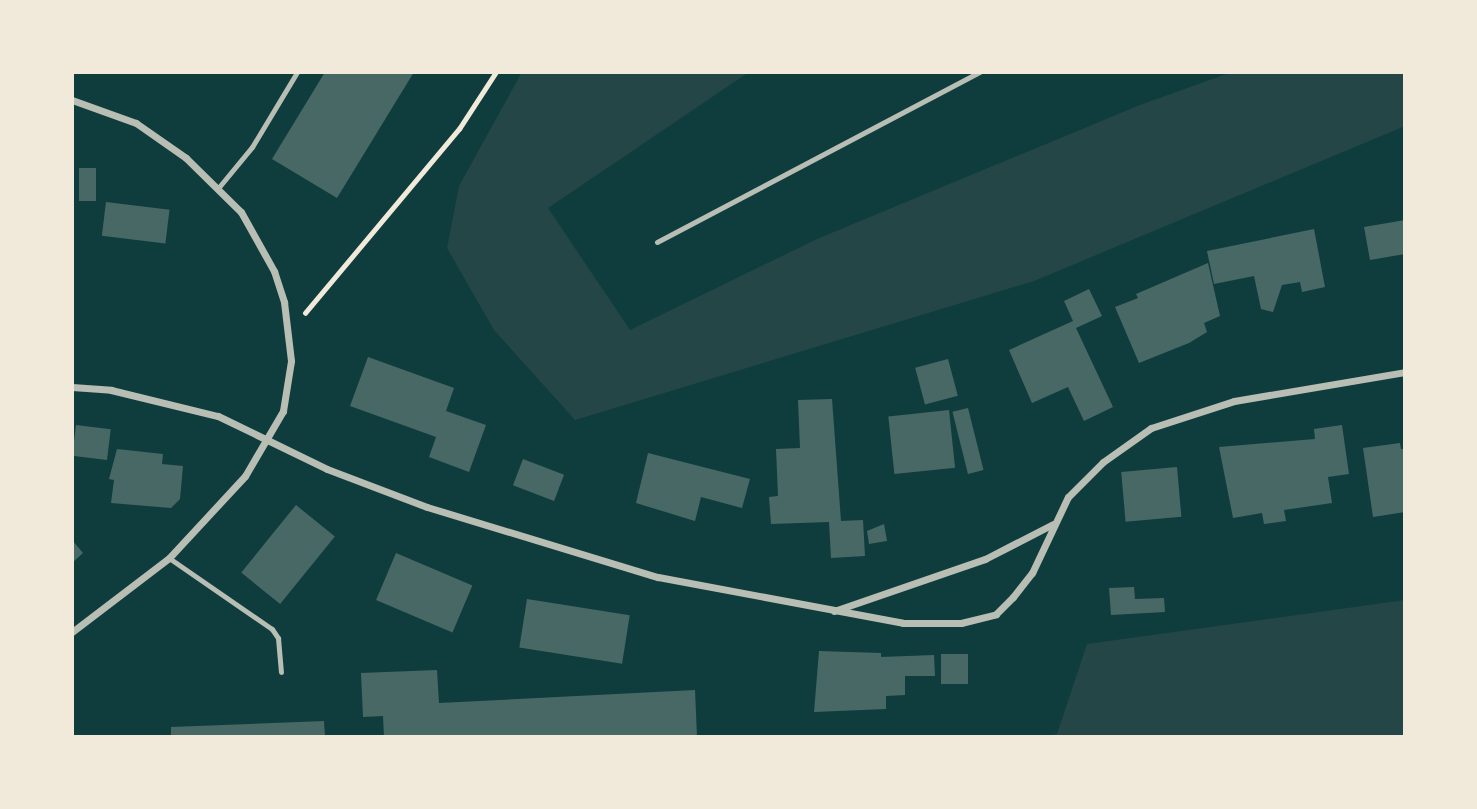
<!DOCTYPE html>
<style>
body{margin:0}
#map{position:relative;width:1477px;height:809px;overflow:hidden;background:#0f3d3e;font-family:"Roboto Condensed",sans-serif}
div>[style]{position:absolute}
[style*='--x']{left:calc(var(--x)*1px);top:calc(var(--y)*1px);width:calc(var(--w)*1px);rotate:calc(var(--a)*1deg)}
.green>*{inset:0;background:#244646}
.building>*{inset:0;background:#486865;transform-origin:0 0}
.path>*{height:4.5px;margin:-2.25px;padding:0 2.25px;transform-origin:2.25px;border-radius:2.25px;background:#f1e9da}
.service>*{height:5px;margin:-2.5px;padding:0 2.5px;transform-origin:2.5px;border-radius:2.5px;background:#b8beb3}
.minor>*{height:7px;margin:-3.5px;padding:0 3.5px;transform-origin:3.5px;border-radius:3.5px;background:#b8beb3}
span{translate:-50% -50%;white-space:nowrap;text-align:center;line-height:1.15;-webkit-text-stroke:7px #f1e9da;paint-order:stroke}
.frame{position:absolute;inset:0;border:74px solid #f1e9da;pointer-events:none}
</style>
<div id="map">
<div class="green">
<div style="clip-path:polygon(522px 72px,749px 72px,548px 208px,630px 330px,817px 239px,1140px 105px,1232px 72px,1405px 72px,1405px 126px,1034px 281px,575px 420px,494px 330px,447px 248px,459px 186px)"></div>
<div style="clip-path:polygon(1405px 600px,1405px 737px,1042px 737px,1057px 734px,1087px 644px)"></div>
</div>
<div class="building">
<div style="clip-path:polygon(325px 72px,414px 72px,337px 198px,272px 159px)"></div>
<div style="left:79px;top:168px;width:17px;height:33px"></div>
<div style="left:106px;top:202px;width:64px;height:34px;rotate:7deg"></div>
<div style="clip-path:polygon(1405px 220px,1405px 254px,1370px 260px,1364px 227px)"></div>
<div style="clip-path:polygon(1314px 229px,1325px 287px,1302px 292px,1300px 282px,1282px 285px,1273px 312px,1261px 309px,1254px 276px,1214px 284px,1207px 251px)"></div>
<div style="clip-path:polygon(1208px 263px,1220px 316px,1204px 323px,1207px 332px,1189px 343px,1139px 363px,1115px 307px,1138px 298px,1136px 294px)"></div>
<div style="clip-path:polygon(1089px 289px,1102px 316px,1076px 328px,1113px 407px,1084px 421px,1068px 387px,1032px 403px,1009px 350px,1073px 321px,1064px 301px)"></div>
<div style="clip-path:polygon(368px 357px,454px 388px,446px 411px,486px 425px,469px 472px,429px 457px,436px 437px,350px 406px)"></div>
<div style="left:948px;top:359px;width:38px;height:34px;rotate:75deg"></div>
<div style="clip-path:polygon(832px 399px,841px 521px,863px 520px,865px 556px,831px 558px,829px 522px,771px 524px,769px 497px,778px 496px,776px 449px,800px 448px,798px 400px)"></div>
<div style="left:968px;top:408px;width:64px;height:16px;rotate:76deg"></div>
<div style="left:949px;top:410px;width:58px;height:61px;rotate:84deg"></div>
<div style="left:76px;top:425px;width:35px;height:31px;rotate:7deg"></div>
<div style="clip-path:polygon(1342px 425px,1349px 474px,1328px 477px,1332px 503px,1284px 510px,1286px 521px,1264px 524px,1262px 513px,1233px 518px,1219px 447px,1315px 439px,1314px 429px)"></div>
<div style="clip-path:polygon(1400px 443px,1401px 449px,1405px 449px,1405px 512px,1373px 517px,1363px 448px)"></div>
<div style="clip-path:polygon(117px 449px,163px 454px,162px 464px,183px 466px,180px 499px,171px 508px,111px 503px,114px 480px,109px 479px)"></div>
<div style="clip-path:polygon(648px 453px,750px 479px,742px 508px,701px 497px,695px 521px,636px 503px)"></div>
<div style="left:523px;top:459px;width:44px;height:28px;rotate:21deg"></div>
<div style="left:1177px;top:467px;width:50px;height:56px;rotate:85deg"></div>
<div style="left:296px;top:505px;width:50px;height:87px;rotate:39deg"></div>
<div style="clip-path:polygon(884px 524px,887px 541px,869px 544px,867px 531px)"></div>
<div style="clip-path:polygon(72px 540px,83px 553px,72px 563px)"></div>
<div style="left:396px;top:553px;width:83px;height:51px;rotate:23deg"></div>
<div style="clip-path:polygon(1134px 587px,1135px 599px,1164px 598px,1165px 612px,1111px 615px,1109px 588px)"></div>
<div style="left:527px;top:599px;width:104px;height:49px;rotate:9deg"></div>
<div style="clip-path:polygon(819px 651px,881px 653px,881px 657px,934px 655px,935px 676px,905px 676px,905px 695px,886px 696px,886px 709px,814px 712px)"></div>
<div style="left:941px;top:654px;width:27px;height:30px"></div>
<div style="clip-path:polygon(437px 670px,439px 703px,695px 690px,697px 737px,384px 737px,383px 716px,363px 717px,361px 673px)"></div>
<div style="clip-path:polygon(324px 721px,325px 737px,171px 737px,171px 727px)"></div>
</div>
<div class="path">
<div style="--x:305;--y:313;--w:240;--a:-50.1"></div>
<div style="--x:459;--y:129;--w:68;--a:-57"></div>
</div>
<div class="service">
<div style="--x:219;--y:187;--w:52;--a:-50.5"></div>
<div style="--x:252;--y:147;--w:87;--a:-59"></div>
<div style="--x:657;--y:242;--w:365;--a:-27.8"></div>
<div style="--x:169;--y:558;--w:125;--a:34.6"></div>
<div style="--x:272;--y:629;--w:11;--a:56"></div>
<div style="--x:278;--y:638;--w:34;--a:85"></div>
</div>
<div class="minor">
<div style="--x:72;--y:100;--w:68;--a:19.8"></div>
<div style="--x:136;--y:123;--w:61;--a:35"></div>
<div style="--x:186;--y:158;--w:77;--a:44.5"></div>
<div style="--x:241;--y:212;--w:68;--a:60.8"></div>
<div style="--x:274;--y:271;--w:33;--a:72"></div>
<div style="--x:284;--y:302;--w:59;--a:83.2"></div>
<div style="--x:291;--y:361;--w:51;--a:99.1"></div>
<div style="--x:283;--y:411;--w:75;--a:120.3"></div>
<div style="--x:245;--y:476;--w:112;--a:132.8"></div>
<div style="--x:169;--y:558;--w:122;--a:142.7"></div>
<div style="--x:72;--y:387;--w:39;--a:4"></div>
<div style="--x:111;--y:390;--w:110;--a:13.7"></div>
<div style="--x:218;--y:416;--w:121;--a:25.9"></div>
<div style="--x:327;--y:469;--w:107;--a:20.8"></div>
<div style="--x:427;--y:507;--w:241;--a:16.9"></div>
<div style="--x:658;--y:577;--w:249;--a:10.6"></div>
<div style="--x:903;--y:623;--w:58;--a:0"></div>
<div style="--x:961;--y:623;--w:36;--a:-14"></div>
<div style="--x:996;--y:614;--w:24;--a:-45"></div>
<div style="--x:1013;--y:597;--w:31;--a:-52"></div>
<div style="--x:1032;--y:573;--w:84;--a:-64.7"></div>
<div style="--x:1068;--y:497;--w:49;--a:-45"></div>
<div style="--x:1103;--y:462;--w:59;--a:-35.3"></div>
<div style="--x:1151;--y:428;--w:87;--a:-18"></div>
<div style="--x:1234;--y:401;--w:173;--a:-9.6"></div>
<div style="--x:834;--y:611;--w:160;--a:-19"></div>
<div style="--x:985;--y:559;--w:76;--a:-27.2"></div>
</div>
<div class="frame"></div>
</div>
